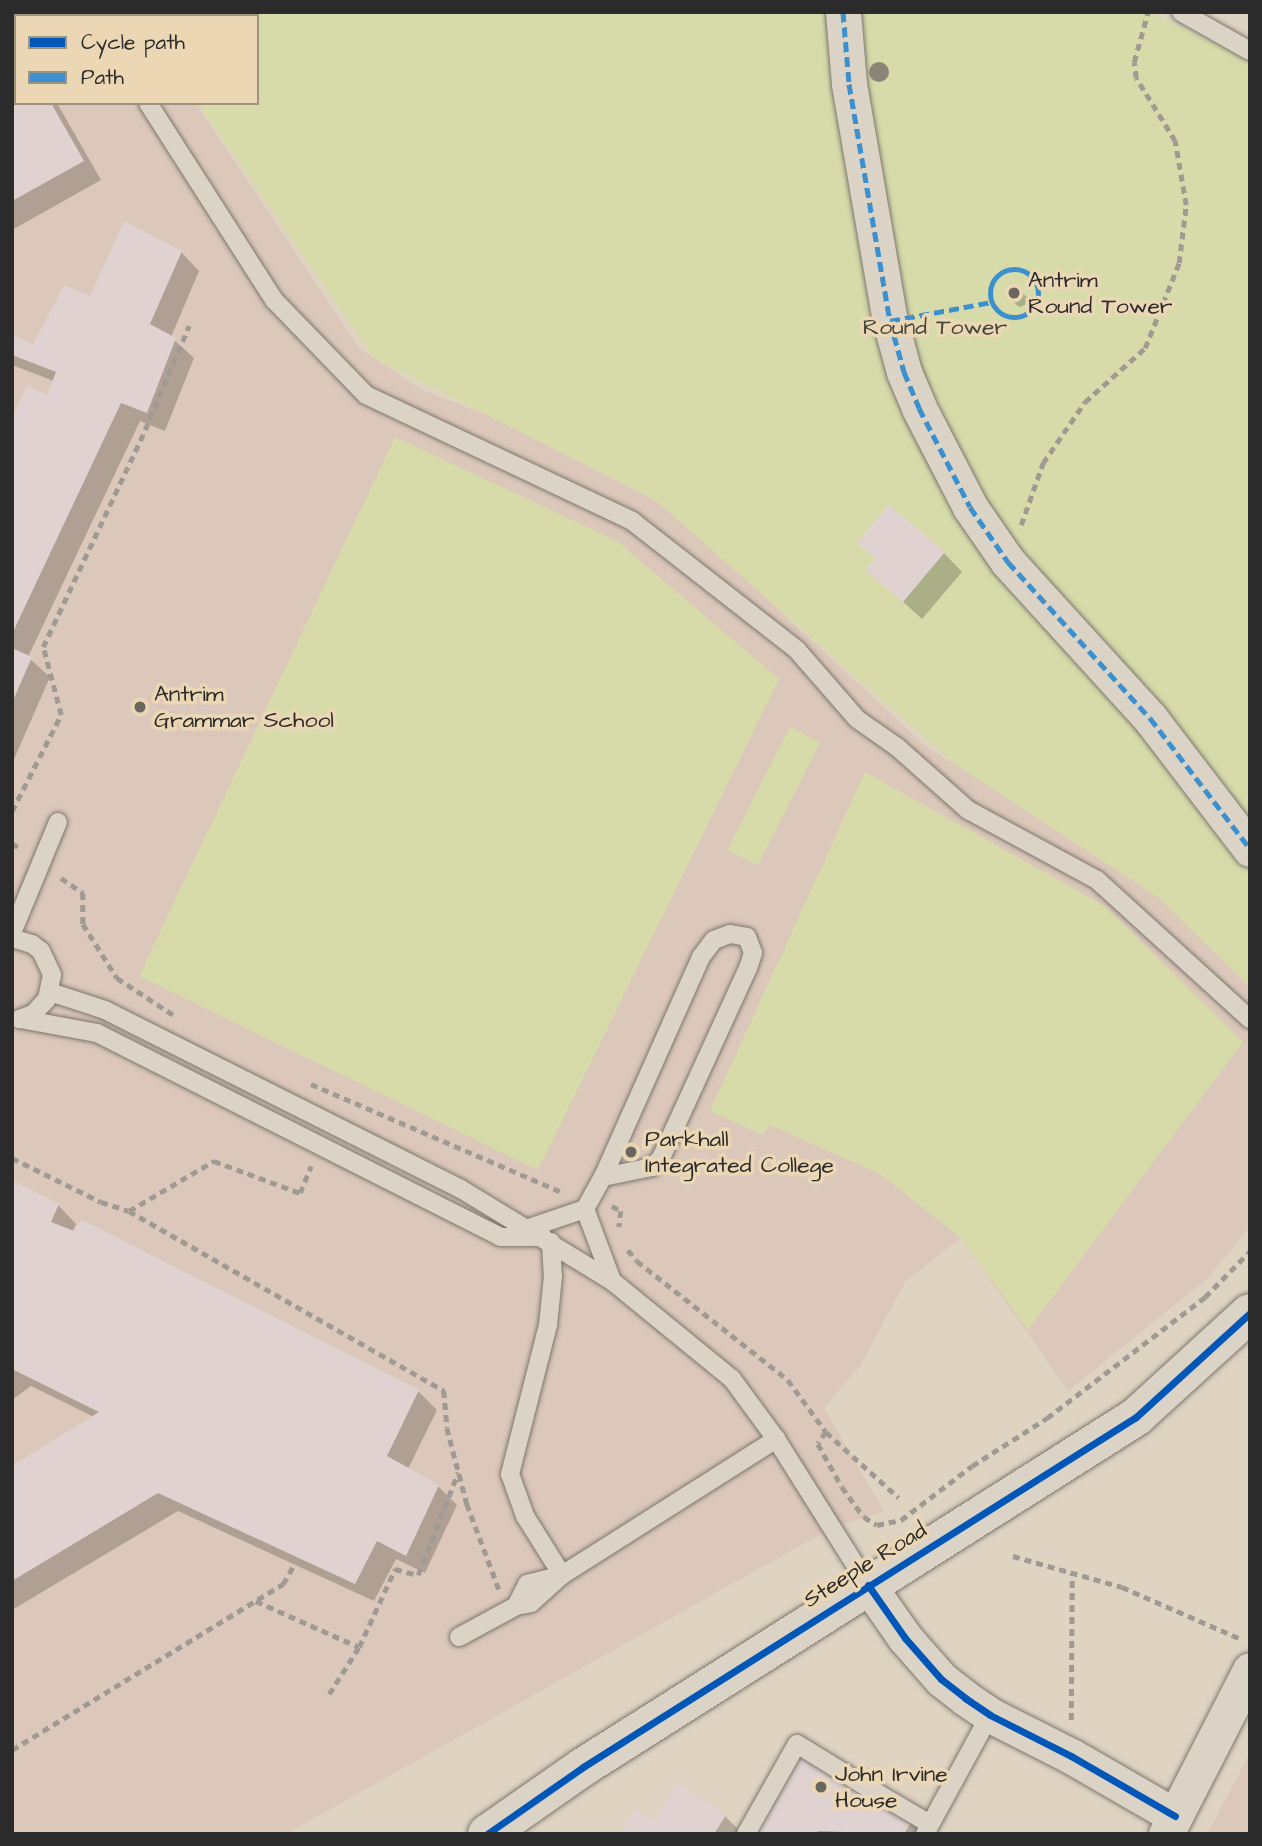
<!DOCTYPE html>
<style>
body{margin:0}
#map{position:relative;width:1262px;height:1846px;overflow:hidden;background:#dfd4c2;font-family:"Architects Daughter",sans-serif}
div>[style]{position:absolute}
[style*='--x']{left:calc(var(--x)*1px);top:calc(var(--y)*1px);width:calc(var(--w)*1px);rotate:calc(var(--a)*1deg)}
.built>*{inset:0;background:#dcc8ba}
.green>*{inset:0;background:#d6dba9;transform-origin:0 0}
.shadow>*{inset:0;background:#0003}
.building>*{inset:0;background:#e0d2d1}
.round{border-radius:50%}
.path>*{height:4.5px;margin-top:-2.25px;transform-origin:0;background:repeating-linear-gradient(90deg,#9f9a92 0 7px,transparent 0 12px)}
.roads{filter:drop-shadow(0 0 2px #7c776f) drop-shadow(0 0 2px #7c776f)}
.lane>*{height:18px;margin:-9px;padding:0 9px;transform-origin:9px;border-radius:9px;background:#dbd3c6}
.street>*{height:35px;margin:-17.5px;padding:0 17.5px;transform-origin:17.5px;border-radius:17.5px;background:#dbd3c6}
.secondary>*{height:38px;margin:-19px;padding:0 19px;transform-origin:19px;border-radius:19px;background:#dbd3c6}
.quiet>*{height:5px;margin-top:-2.5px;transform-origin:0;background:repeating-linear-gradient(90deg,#3b90cd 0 10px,transparent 0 15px)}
.quiet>.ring{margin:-2.5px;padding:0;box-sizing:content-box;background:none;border:5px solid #3b90cd;border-radius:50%}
.cycleway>*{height:7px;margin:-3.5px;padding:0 3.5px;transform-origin:3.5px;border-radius:3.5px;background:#0057b8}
.trees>*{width:20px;height:20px;margin:-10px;border-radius:50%;background:#898678}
.dots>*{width:19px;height:19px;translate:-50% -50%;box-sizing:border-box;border:4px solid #ecd7b5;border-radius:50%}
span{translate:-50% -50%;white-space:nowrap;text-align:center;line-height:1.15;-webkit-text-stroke:7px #ecd7b5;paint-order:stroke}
.poi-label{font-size:23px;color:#2b2b2b}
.left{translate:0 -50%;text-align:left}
.park-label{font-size:23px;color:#43463b}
.street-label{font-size:23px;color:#2b2b2b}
.frame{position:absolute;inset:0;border:14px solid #2b2b2b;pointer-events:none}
.legend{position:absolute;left:14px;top:14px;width:245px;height:91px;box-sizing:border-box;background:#ecd7b5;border:2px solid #9f927e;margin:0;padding:9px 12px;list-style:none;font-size:21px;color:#2b2b2b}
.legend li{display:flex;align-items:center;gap:14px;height:35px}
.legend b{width:35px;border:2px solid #9f927e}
</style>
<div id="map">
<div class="built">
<div style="clip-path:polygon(12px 12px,135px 12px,137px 16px,16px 16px,16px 103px,196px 103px,359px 348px,420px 389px,536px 434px,670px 509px,928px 748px,1129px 869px,1250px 987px,1250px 1227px,1207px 1279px,1068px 1391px,961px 1238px,905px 1282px,861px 1365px,824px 1408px,884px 1511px,832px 1528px,286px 1834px,12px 1834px)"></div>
<div style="clip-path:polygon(1250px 1753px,1250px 1834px,1207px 1834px)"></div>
</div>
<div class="green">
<div style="clip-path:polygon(135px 12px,1150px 12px,1250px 60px,1250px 987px,1159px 898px,956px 765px,655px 500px,374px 358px,198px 103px,257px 103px,257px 16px,138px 16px)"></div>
<div style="clip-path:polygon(395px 437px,617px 541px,779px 679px,538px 1170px,139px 976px)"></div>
<div style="left:790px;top:727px;width:34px;height:138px;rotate:27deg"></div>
<div style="clip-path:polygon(865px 772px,1105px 906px,1243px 1042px,1028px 1330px,961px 1238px,880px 1174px,770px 1125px,762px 1135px,710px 1111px)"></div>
</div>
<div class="shadow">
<div style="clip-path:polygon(12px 68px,16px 103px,57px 103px,101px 180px,12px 230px)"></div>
<div style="clip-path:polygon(181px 252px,199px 271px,171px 337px,194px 358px,165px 431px,140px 421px,28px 657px,50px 677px,12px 764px,12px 421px,48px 397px,54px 381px,12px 365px,12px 336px,34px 346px,91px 298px)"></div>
<div style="clip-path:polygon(1016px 287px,1027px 297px,1025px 305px,1019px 307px,1009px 298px,1010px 288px)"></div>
<div style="clip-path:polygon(944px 553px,962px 572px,922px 619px,867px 569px,876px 559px)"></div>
<div style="clip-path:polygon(12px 1182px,58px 1205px,76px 1224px,71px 1235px,418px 1391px,437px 1410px,408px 1469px,438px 1486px,457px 1505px,425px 1573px,396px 1559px,374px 1601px,178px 1511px,12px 1610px,12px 1468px,94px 1417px,31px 1386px,12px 1400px)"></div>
<div style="clip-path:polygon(725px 1816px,743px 1834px,622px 1834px,655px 1824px)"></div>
<div style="clip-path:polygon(912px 1821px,925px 1834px,759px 1834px)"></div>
</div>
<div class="building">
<div style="clip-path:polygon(16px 64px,16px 103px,51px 103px,84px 161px,12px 201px,12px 66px)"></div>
<div style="clip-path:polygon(124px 221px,182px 251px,150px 324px,176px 338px,147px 413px,121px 403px,12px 634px,12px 417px,27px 385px,47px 395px,56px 372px,12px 355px,12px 335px,33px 344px,64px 285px,90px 296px)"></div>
<div class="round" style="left:1006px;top:285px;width:16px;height:16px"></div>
<div style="clip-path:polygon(889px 505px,945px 552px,903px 602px,865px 570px,875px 558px,857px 543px)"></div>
<div style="clip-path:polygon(12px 648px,32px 657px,12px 703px)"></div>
<div style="clip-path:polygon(12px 1180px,59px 1204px,51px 1222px,74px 1231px,82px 1220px,419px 1390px,387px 1456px,439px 1485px,406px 1556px,377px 1541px,355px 1584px,158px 1493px,12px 1581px,12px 1466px,99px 1412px,12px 1369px)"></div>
<div style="clip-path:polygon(802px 1756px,913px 1819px,904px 1834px,818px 1831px,817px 1834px,757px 1834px)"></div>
<div style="clip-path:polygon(677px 1784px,726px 1815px,714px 1834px,620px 1834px,635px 1809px,654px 1822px)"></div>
</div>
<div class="path">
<div style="--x:1021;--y:525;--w:66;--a:-70.5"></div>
<div style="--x:1043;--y:463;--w:74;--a:-55.5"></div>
<div style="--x:1085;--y:402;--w:81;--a:-42"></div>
<div style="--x:1145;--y:348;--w:92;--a:-68.2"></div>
<div style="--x:1179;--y:263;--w:58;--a:-83.1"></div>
<div style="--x:1186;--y:205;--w:65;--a:-99.8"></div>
<div style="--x:1175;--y:141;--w:74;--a:-121.8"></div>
<div style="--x:1136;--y:78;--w:16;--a:-97"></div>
<div style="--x:1134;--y:62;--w:52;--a:-74.4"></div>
<div style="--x:12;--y:811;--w:108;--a:-63"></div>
<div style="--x:61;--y:715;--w:70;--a:-104.8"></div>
<div style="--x:43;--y:647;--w:240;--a:-64.8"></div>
<div style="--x:145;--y:430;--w:113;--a:-67.1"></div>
<div style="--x:12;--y:843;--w:12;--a:35"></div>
<div style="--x:61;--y:878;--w:27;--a:34"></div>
<div style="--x:83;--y:893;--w:31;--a:90"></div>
<div style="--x:83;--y:924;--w:64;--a:57.8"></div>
<div style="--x:117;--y:978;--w:69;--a:33.2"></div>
<div style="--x:311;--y:1084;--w:271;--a:23.3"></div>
<div style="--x:12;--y:1158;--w:99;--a:26.3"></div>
<div style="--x:101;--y:1202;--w:29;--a:18"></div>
<div style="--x:129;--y:1211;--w:99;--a:-30.5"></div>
<div style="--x:214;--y:1161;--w:92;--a:20.4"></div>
<div style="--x:300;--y:1193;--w:29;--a:-68"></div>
<div style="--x:612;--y:1206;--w:10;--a:29"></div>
<div style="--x:621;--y:1211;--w:16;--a:97"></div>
<div style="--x:129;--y:1211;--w:363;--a:29.7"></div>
<div style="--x:444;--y:1391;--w:37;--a:85"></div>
<div style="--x:447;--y:1428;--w:79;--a:75.3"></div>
<div style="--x:467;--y:1504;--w:91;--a:69.4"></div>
<div style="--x:628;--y:1250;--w:14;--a:51"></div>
<div style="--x:637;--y:1261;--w:192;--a:38.2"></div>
<div style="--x:788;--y:1380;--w:64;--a:53.8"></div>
<div style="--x:826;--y:1432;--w:98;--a:42.1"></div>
<div style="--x:826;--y:1432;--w:14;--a:124"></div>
<div style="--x:818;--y:1444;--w:49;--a:60.8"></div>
<div style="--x:842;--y:1487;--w:37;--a:54"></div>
<div style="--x:864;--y:1517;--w:15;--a:32"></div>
<div style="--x:877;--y:1525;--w:25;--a:-12"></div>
<div style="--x:901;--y:1520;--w:89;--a:-37.3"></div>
<div style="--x:972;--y:1466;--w:89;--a:-32.6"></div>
<div style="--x:1047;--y:1418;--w:199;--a:-37.4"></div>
<div style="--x:1205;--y:1297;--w:64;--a:-45.6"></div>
<div style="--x:1013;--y:1556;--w:113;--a:15.9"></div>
<div style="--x:1122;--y:1587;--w:128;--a:23.6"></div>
<div style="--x:256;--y:1601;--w:113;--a:24.1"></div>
<div style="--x:329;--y:1694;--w:56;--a:-57.4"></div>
<div style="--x:359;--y:1647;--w:86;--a:-65.2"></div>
<div style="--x:395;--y:1569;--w:24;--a:15"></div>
<div style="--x:418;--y:1575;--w:110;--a:-68.6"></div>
<div style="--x:1071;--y:1720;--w:146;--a:-89.6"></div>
<div style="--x:12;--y:1750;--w:318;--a:-31.5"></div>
<div style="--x:283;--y:1584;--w:20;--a:-60"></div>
</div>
<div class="roads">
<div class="lane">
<div style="--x:33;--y:12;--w:19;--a:12"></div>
<div style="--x:1181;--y:12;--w:79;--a:29.5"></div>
<div style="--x:148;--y:103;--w:234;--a:57.4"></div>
<div style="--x:274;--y:300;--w:132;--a:45.9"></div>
<div style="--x:366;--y:395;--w:294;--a:25.3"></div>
<div style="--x:632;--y:521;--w:209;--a:38"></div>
<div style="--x:797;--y:650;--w:91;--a:49"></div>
<div style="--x:857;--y:719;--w:49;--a:35"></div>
<div style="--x:897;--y:747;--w:95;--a:41.6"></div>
<div style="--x:968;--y:810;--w:147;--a:28.5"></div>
<div style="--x:1097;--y:880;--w:207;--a:42.3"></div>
<div style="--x:12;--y:933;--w:120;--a:-67.5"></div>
<div style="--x:12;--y:938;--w:21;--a:17"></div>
<div style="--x:32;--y:944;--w:11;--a:38"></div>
<div style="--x:41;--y:951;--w:26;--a:65"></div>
<div style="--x:52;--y:975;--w:25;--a:102"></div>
<div style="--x:47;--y:999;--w:21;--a:133"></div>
<div style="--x:33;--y:1014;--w:15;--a:160"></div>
<div style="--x:50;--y:992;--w:58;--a:18.1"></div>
<div style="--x:105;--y:1010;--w:398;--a:26.7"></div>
<div style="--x:461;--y:1189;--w:177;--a:31.4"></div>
<div style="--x:612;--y:1281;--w:155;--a:39.2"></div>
<div style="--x:732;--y:1379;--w:74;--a:53.7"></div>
<div style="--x:776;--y:1439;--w:173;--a:57.8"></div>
<div style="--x:21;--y:1019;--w:77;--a:10.4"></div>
<div style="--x:97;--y:1033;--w:452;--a:26.8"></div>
<div style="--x:500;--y:1237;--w:43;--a:0"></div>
<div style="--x:585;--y:1209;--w:77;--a:69.4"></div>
<div style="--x:529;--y:1228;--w:59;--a:-18.7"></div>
<div style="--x:585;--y:1209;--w:37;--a:-61"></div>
<div style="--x:603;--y:1177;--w:241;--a:-66"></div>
<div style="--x:701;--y:957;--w:21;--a:-53"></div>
<div style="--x:714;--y:940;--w:17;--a:-21"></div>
<div style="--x:730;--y:934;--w:17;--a:10"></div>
<div style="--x:747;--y:937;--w:17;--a:69"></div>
<div style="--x:753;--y:953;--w:16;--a:108"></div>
<div style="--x:748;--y:968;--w:209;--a:114.6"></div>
<div style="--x:661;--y:1158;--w:13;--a:135"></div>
<div style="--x:652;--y:1167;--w:50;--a:168.5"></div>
<div style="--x:551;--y:1242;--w:34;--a:87"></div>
<div style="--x:553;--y:1276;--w:49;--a:95.8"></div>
<div style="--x:548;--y:1325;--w:154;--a:104.3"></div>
<div style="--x:510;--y:1474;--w:45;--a:70.3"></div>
<div style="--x:525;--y:1516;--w:70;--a:57.9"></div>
<div style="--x:516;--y:1606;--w:25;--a:-63"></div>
<div style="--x:527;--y:1584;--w:33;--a:-14"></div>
<div style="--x:459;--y:1637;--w:65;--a:-28.5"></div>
<div style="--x:516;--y:1606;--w:15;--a:-11"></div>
<div style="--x:531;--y:1603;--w:42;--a:-42.1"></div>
<div style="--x:562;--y:1575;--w:254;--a:-32.4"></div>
<div style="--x:870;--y:1781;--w:7;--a:117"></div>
<div style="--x:867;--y:1787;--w:73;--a:30.4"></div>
<div style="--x:746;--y:1834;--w:103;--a:-60.5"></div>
<div style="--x:797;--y:1744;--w:82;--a:31.6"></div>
<div style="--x:925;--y:1834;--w:136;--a:-61.4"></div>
</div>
<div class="street">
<div style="--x:843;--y:12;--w:72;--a:85.2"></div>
<div style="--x:849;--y:84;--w:241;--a:80.2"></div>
<div style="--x:890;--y:321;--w:53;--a:74.6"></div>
<div style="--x:904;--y:372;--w:39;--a:67"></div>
<div style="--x:919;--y:408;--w:111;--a:62.7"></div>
<div style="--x:970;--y:507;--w:67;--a:55.4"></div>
<div style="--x:1008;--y:562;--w:211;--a:47.7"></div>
<div style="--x:1150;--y:718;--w:165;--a:52.6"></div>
<div style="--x:868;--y:1585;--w:65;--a:55.1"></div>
<div style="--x:905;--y:1638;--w:55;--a:48.7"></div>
<div style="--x:941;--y:1679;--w:31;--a:38"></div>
<div style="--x:965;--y:1698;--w:30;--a:34"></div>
<div style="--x:990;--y:1715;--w:91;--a:26.8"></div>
<div style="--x:1071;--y:1756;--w:120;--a:30"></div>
<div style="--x:1166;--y:1834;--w:184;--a:-62.9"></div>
</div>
<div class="secondary">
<div style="--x:487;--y:1834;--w:117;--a:-34.9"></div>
<div style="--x:583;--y:1767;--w:654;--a:-32.33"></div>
<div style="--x:1136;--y:1417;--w:154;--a:-42.4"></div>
</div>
</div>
<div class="quiet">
<div style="--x:843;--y:12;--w:72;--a:85.2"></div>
<div style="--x:849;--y:84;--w:241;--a:80.2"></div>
<div style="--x:890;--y:321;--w:53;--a:74.6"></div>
<div style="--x:904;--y:372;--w:39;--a:67"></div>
<div style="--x:919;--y:408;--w:111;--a:62.7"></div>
<div style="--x:970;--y:507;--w:67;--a:55.4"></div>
<div style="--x:1008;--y:562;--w:211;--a:47.7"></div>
<div style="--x:1150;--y:718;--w:165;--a:52.6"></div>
<div class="ring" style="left:990px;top:269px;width:43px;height:43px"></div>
<div style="--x:890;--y:321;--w:104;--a:-10.6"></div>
</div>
<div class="cycleway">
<div style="--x:868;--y:1585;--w:65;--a:55.1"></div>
<div style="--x:905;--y:1638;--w:55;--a:48.7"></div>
<div style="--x:941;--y:1679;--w:31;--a:38"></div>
<div style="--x:965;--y:1698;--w:30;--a:34"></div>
<div style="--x:990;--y:1715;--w:91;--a:26.8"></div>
<div style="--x:1071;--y:1756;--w:120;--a:30"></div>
<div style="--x:487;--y:1834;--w:117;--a:-34.9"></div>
<div style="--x:583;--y:1767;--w:654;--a:-32.33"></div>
<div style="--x:1136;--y:1417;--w:154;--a:-42.4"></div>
</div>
<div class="trees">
<div style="left:879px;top:72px"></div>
</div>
<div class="dots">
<div style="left:1014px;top:293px;background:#6a6660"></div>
<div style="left:140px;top:707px;background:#6a6660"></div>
<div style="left:631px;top:1152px;background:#6a6660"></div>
<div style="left:821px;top:1787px;background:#6a6660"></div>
</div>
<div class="poi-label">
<span class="left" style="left:1028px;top:293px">Antrim<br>Round Tower</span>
<span class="left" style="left:154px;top:707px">Antrim<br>Grammar School</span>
<span class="left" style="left:645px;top:1152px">Parkhall<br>Integrated College</span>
<span class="left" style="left:835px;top:1787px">John Irvine<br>House</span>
</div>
<div class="park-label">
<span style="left:935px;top:327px">Round Tower</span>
</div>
<div class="street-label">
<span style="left:865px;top:1565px;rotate:-32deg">Steeple Road</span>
</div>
<div class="frame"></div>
<ul class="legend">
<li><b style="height:9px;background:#0057b8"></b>Cycle path</li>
<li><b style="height:9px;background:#3b90cd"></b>Path</li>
</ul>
</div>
